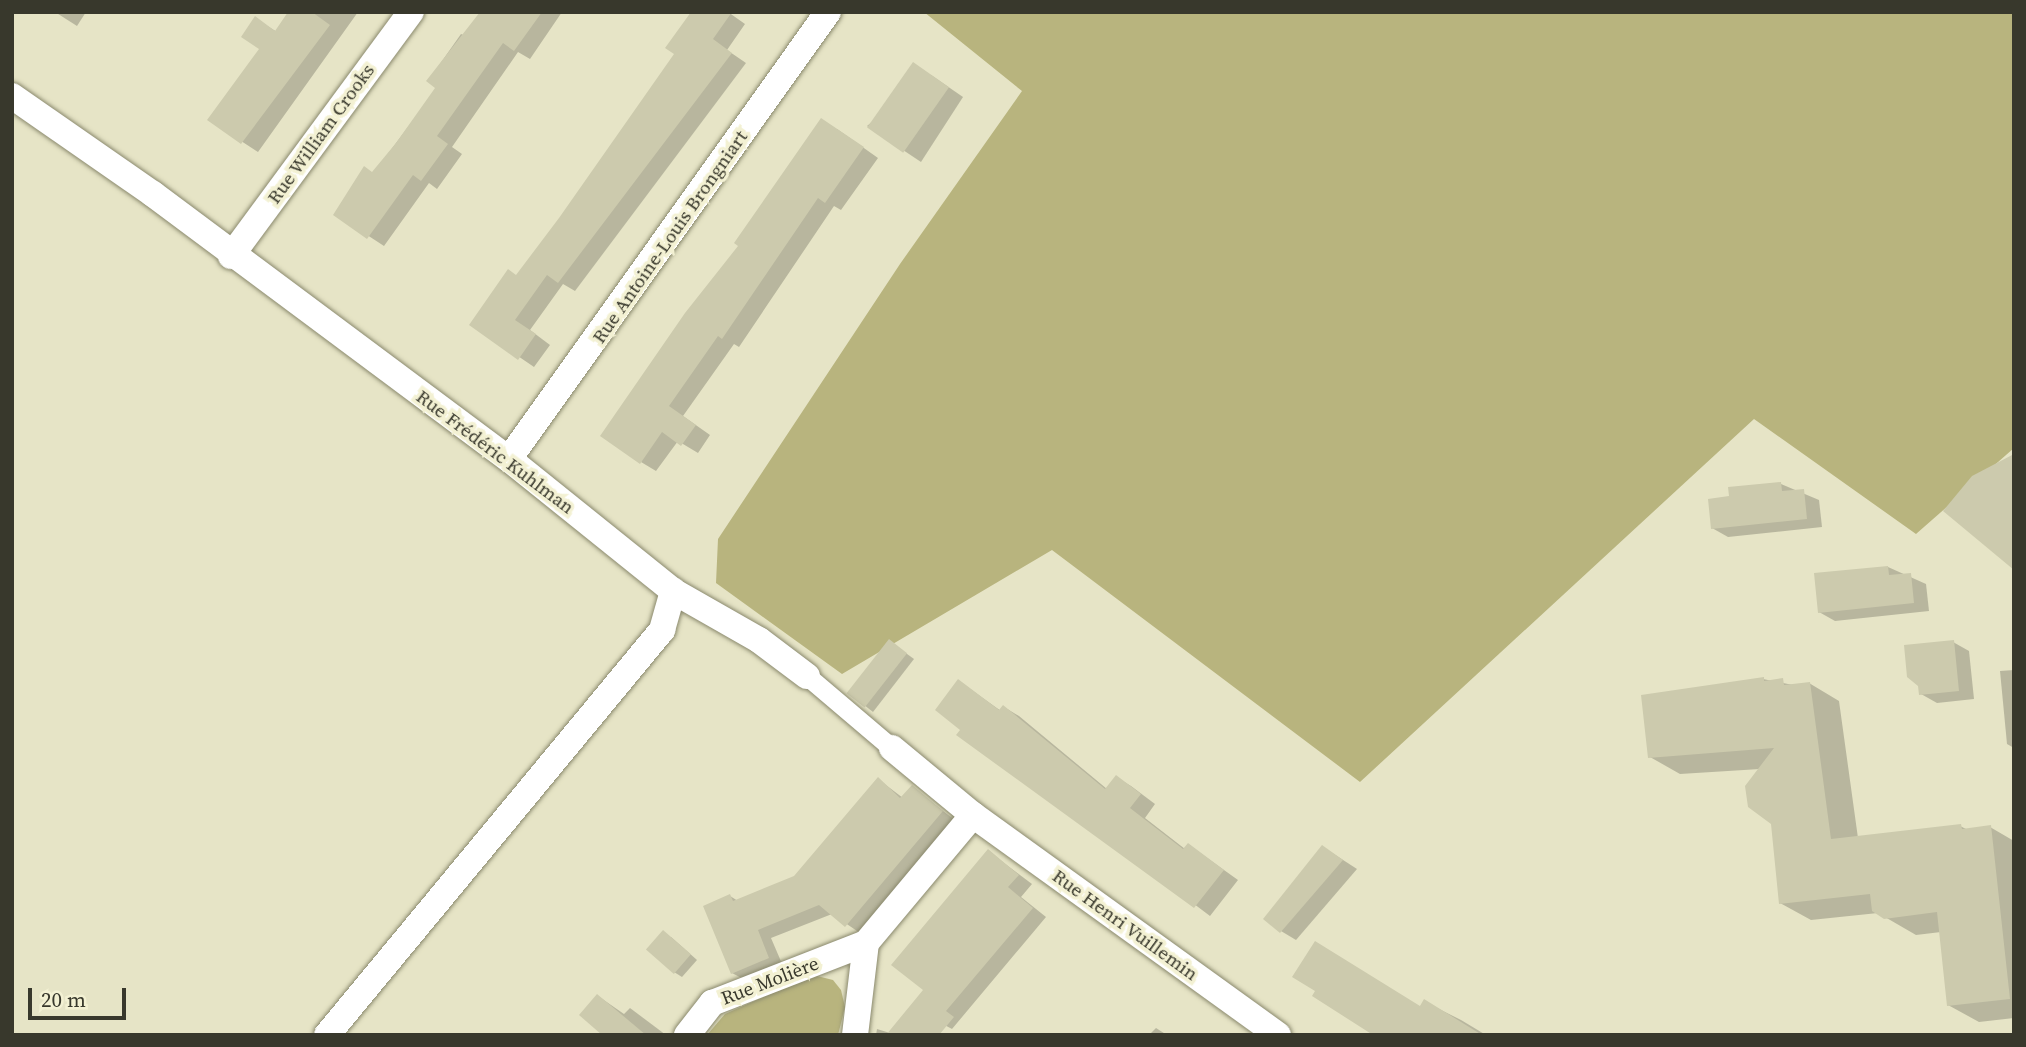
<!DOCTYPE html>
<meta charset="utf-8">
<style>
body{margin:0}
#map{position:relative;width:2026px;height:1047px;overflow:hidden;background:#e6e4c6;font-family:"Source Serif 4",serif}
div>[style]{position:absolute}
[style*='--x']{left:calc(var(--x)*1px);top:calc(var(--y)*1px);width:calc(var(--w)*1px);rotate:calc(var(--a)*1deg)}
.green>*{inset:0;background:#b8b47e}
.shadow>*{inset:0;background:#0003}
.building>*{inset:0;background:#cccaad;transform-origin:0 0}
.roads{filter:drop-shadow(0 0 2px #8a896d) drop-shadow(0 0 2px #8a896d)}
.pedestrian>*{height:19px;margin:-9.5px;padding:0 9.5px;transform-origin:9.5px;border-radius:9.5px;background:#fff}
.minor>*{height:26px;margin:-13px;padding:0 13px;transform-origin:13px;border-radius:13px;background:#fff}
span{translate:-50% -50%;white-space:nowrap;text-align:center;line-height:1.15;-webkit-text-stroke:7px #f3f1d3;paint-order:stroke}
.street-label{font-size:19px;color:#38382c}
.frame{position:absolute;inset:0;border:14px solid #38382c;pointer-events:none}
.scale{position:absolute;left:28px;top:988px;width:98px;height:32px;box-sizing:border-box;border:4px solid #38382c;border-top:0;padding-left:9px;font-size:21px;line-height:24px;white-space:nowrap;color:#38382c;-webkit-text-stroke:5px #f3f1d3;paint-order:stroke}
</style>
<div id="map">
<div class="green">
<div style="clip-path:polygon(924px 12px,2014px 12px,2014px 448px,1916px 534px,1754px 419px,1360px 782px,1052px 550px,842px 674px,716px 583px,718px 539px,900px 264px,1022px 91px)"></div>
<div style="clip-path:polygon(813px 975px,833px 980px,841px 990px,845px 1007px,838px 1035px,707px 1035px,725px 1014px)"></div>
</div>
<div class="shadow">
<div style="clip-path:polygon(55px 12px,86px 12px,77px 26px)"></div>
<div style="clip-path:polygon(291px 12px,358px 12px,258px 152px,209px 120px,261px 48px,256px 19px,277px 32px)"></div>
<div style="clip-path:polygon(493px 12px,562px 12px,530px 59px,518px 52px,452px 147px,462px 154px,437px 189px,429px 183px,384px 246px,335px 214px,373px 174px,437px 88px,428px 81px,461px 34px,466px 36px)"></div>
<div style="clip-path:polygon(728px 12px,745px 24px,727px 50px,746px 63px,575px 291px,563px 284px,530px 330px,550px 345px,534px 367px,471px 324px,518px 276px)"></div>
<div style="clip-path:polygon(931px 75px,963px 97px,921px 162px,867px 126px)"></div>
<div style="clip-path:polygon(837px 129px,878px 158px,841px 210px,834px 206px,739px 347px,734px 344px,683px 416px,710px 435px,698px 453px,678px 441px,656px 471px,641px 462px,741px 246px)"></div>
<div style="clip-path:polygon(1781px 484px,1819px 500px,1822px 527px,1728px 537px,1712px 528px,1731px 498px)"></div>
<div style="clip-path:polygon(1888px 567px,1926px 584px,1929px 611px,1835px 621px,1819px 612px)"></div>
<div style="clip-path:polygon(1953px 642px,1969px 651px,1974px 699px,1937px 703px,1921px 694px)"></div>
<div style="clip-path:polygon(896px 646px,914px 659px,873px 712px,849px 693px)"></div>
<div style="clip-path:polygon(2014px 670px,2014px 748px,2007px 744px,2000px 671px)"></div>
<div style="clip-path:polygon(1763px 679px,1793px 685px,1809px 683px,1839px 701px,1858px 838px,1960px 826px,1968px 830px,1990px 827px,2014px 841px,2014px 1018px,1979px 1022px,1948px 1005px,1941px 932px,1916px 935px,1878px 913px,1811px 920px,1780px 903px,1772px 823px,1760px 769px,1680px 774px,1650px 757px)"></div>
<div style="clip-path:polygon(959px 681px,1001px 711px,1004px 707px,1019px 716px,1107px 789px,1116px 777px,1131px 786px,1155px 804px,1145px 818px,1185px 849px,1189px 845px,1238px 880px,1210px 916px,962px 729px)"></div>
<div style="clip-path:polygon(878px 779px,903px 798px,912px 787px,956px 821px,860px 933px,832px 914px,771px 938px,783px 966px,747px 981px,732px 973px,730px 896px,738px 901px,795px 878px)"></div>
<div style="clip-path:polygon(1323px 847px,1357px 869px,1296px 940px,1281px 931px)"></div>
<div style="clip-path:polygon(988px 851px,1032px 884px,1021px 897px,1046px 917px,952px 1029px,937px 1021px,931px 1035px,876px 1035px,877px 1029px,890px 1033px,925px 990px)"></div>
<div style="clip-path:polygon(671px 937px,697px 960px,682px 977px,674px 972px)"></div>
<div style="clip-path:polygon(598px 996px,624px 1014px,630px 1008px,666px 1035px,605px 1035px)"></div>
<div style="clip-path:polygon(1425px 1002px,1461px 1020px,1486px 1035px,1387px 1035px)"></div>
<div style="clip-path:polygon(1156px 1028px,1167px 1035px,1149px 1035px)"></div>
</div>
<div class="building">
<div style="clip-path:polygon(288px 12px,312px 12px,330px 25px,241px 144px,207px 120px,259px 49px,241px 37px,255px 16px,275px 31px)"></div>
<div style="clip-path:polygon(480px 12px,542px 12px,514px 51px,503px 43px,437px 136px,448px 144px,421px 181px,413px 175px,367px 239px,333px 215px,364px 166px,372px 172px,396px 143px,435px 88px,426px 81px)"></div>
<div style="clip-path:polygon(691px 12px,732px 12px,713px 39px,732px 53px,558px 283px,547px 275px,515px 320px,536px 334px,518px 360px,469px 325px,508px 269px,516px 275px,559px 218px,674px 54px,665px 48px)"></div>
<div style="left:913px;top:62px;width:44px;height:80px;rotate:35deg"></div>
<div style="clip-path:polygon(821px 118px,864px 147px,825px 203px,818px 198px,722px 339px,718px 336px,669px 406px,696px 425px,681px 446px,662px 432px,640px 464px,600px 436px,685px 313px,738px 246px,734px 243px)"></div>
<div style="clip-path:polygon(2014px 454px,2014px 570px,1943px 511px,1972px 476px)"></div>
<div style="clip-path:polygon(1781px 482px,1782px 491px,1804px 489px,1807px 519px,1711px 529px,1708px 499px,1729px 496px,1728px 487px)"></div>
<div style="clip-path:polygon(1888px 566px,1889px 575px,1911px 573px,1914px 603px,1818px 613px,1814px 573px)"></div>
<div style="left:889px;top:639px;width:23px;height:69px;rotate:38deg"></div>
<div style="clip-path:polygon(1954px 640px,1959px 691px,1919px 695px,1918px 686px,1907px 677px,1904px 645px)"></div>
<div style="clip-path:polygon(1764px 677px,1764px 681px,1783px 678px,1784px 685px,1810px 682px,1831px 839px,1961px 824px,1962px 829px,1991px 825px,2010px 999px,1947px 1006px,1937px 912px,1884px 919px,1872px 911px,1870px 894px,1779px 904px,1771px 824px,1748px 807px,1745px 786px,1774px 748px,1648px 758px,1641px 695px)"></div>
<div style="clip-path:polygon(958px 679px,999px 710px,1003px 705px,1105px 789px,1116px 775px,1141px 794px,1130px 808px,1183px 849px,1188px 843px,1224px 870px,1194px 908px,956px 735px,960px 730px,935px 710px)"></div>
<div style="clip-path:polygon(878px 777px,900px 798px,912px 785px,943px 811px,845px 927px,819px 905px,758px 930px,769px 958px,731px 974px,703px 906px,730px 894px,733px 901px,794px 876px)"></div>
<div style="clip-path:polygon(1322px 845px,1343px 860px,1280px 933px,1263px 919px)"></div>
<div style="clip-path:polygon(988px 849px,1019px 875px,1008px 887px,1033px 908px,946px 1011px,954px 1017px,939px 1035px,886px 1035px,923px 990px,891px 965px)"></div>
<div style="left:663px;top:930px;width:37px;height:26px;rotate:41deg"></div>
<div style="clip-path:polygon(1315px 941px,1420px 1006px,1424px 999px,1482px 1035px,1373px 1035px,1312px 996px,1315px 991px,1292px 977px)"></div>
<div style="clip-path:polygon(597px 994px,646px 1035px,602px 1035px,579px 1015px)"></div>
</div>
<div class="roads">
<div class="pedestrian">
<div style="--x:807;--y:676;--w:111;--a:40.3"></div>
</div>
<div class="minor">
<div style="--x:12;--y:96;--w:172;--a:34.8"></div>
<div style="--x:153;--y:194;--w:444;--a:36.7"></div>
<div style="--x:509;--y:459;--w:211;--a:38.8"></div>
<div style="--x:673;--y:591;--w:99;--a:29.7"></div>
<div style="--x:759;--y:640;--w:60;--a:36.9"></div>
<div style="--x:231;--y:256;--w:303;--a:-53.6"></div>
<div style="--x:509;--y:459;--w:549;--a:-54.49"></div>
<div style="--x:892;--y:748;--w:105;--a:39.6"></div>
<div style="--x:973;--y:815;--w:376;--a:35.8"></div>
<div style="--x:327;--y:1035;--w:526;--a:-50.4"></div>
<div style="--x:662;--y:630;--w:41;--a:-74.2"></div>
<div style="--x:687;--y:1035;--w:41;--a:-52"></div>
<div style="--x:712;--y:1003;--w:165;--a:-21.3"></div>
<div style="--x:866;--y:943;--w:167;--a:-50.1"></div>
<div style="--x:855;--y:1035;--w:93;--a:-83.2"></div>
</div>
</div>
<div class="street-label">
<span style="left:321px;top:134px;rotate:-54deg">Rue William Crooks</span>
<span style="left:670px;top:237px;rotate:-55deg">Rue Antoine-Louis Brongniart</span>
<span style="left:495px;top:452px;rotate:37deg">Rue Frédéric Kuhlman</span>
<span style="left:1125px;top:925px;rotate:36deg">Rue Henri Vuillemin</span>
<span style="left:770px;top:981px;rotate:-21deg">Rue Molière</span>
</div>
<div class="frame"></div>
<div class="scale">20 m</div>
</div>
